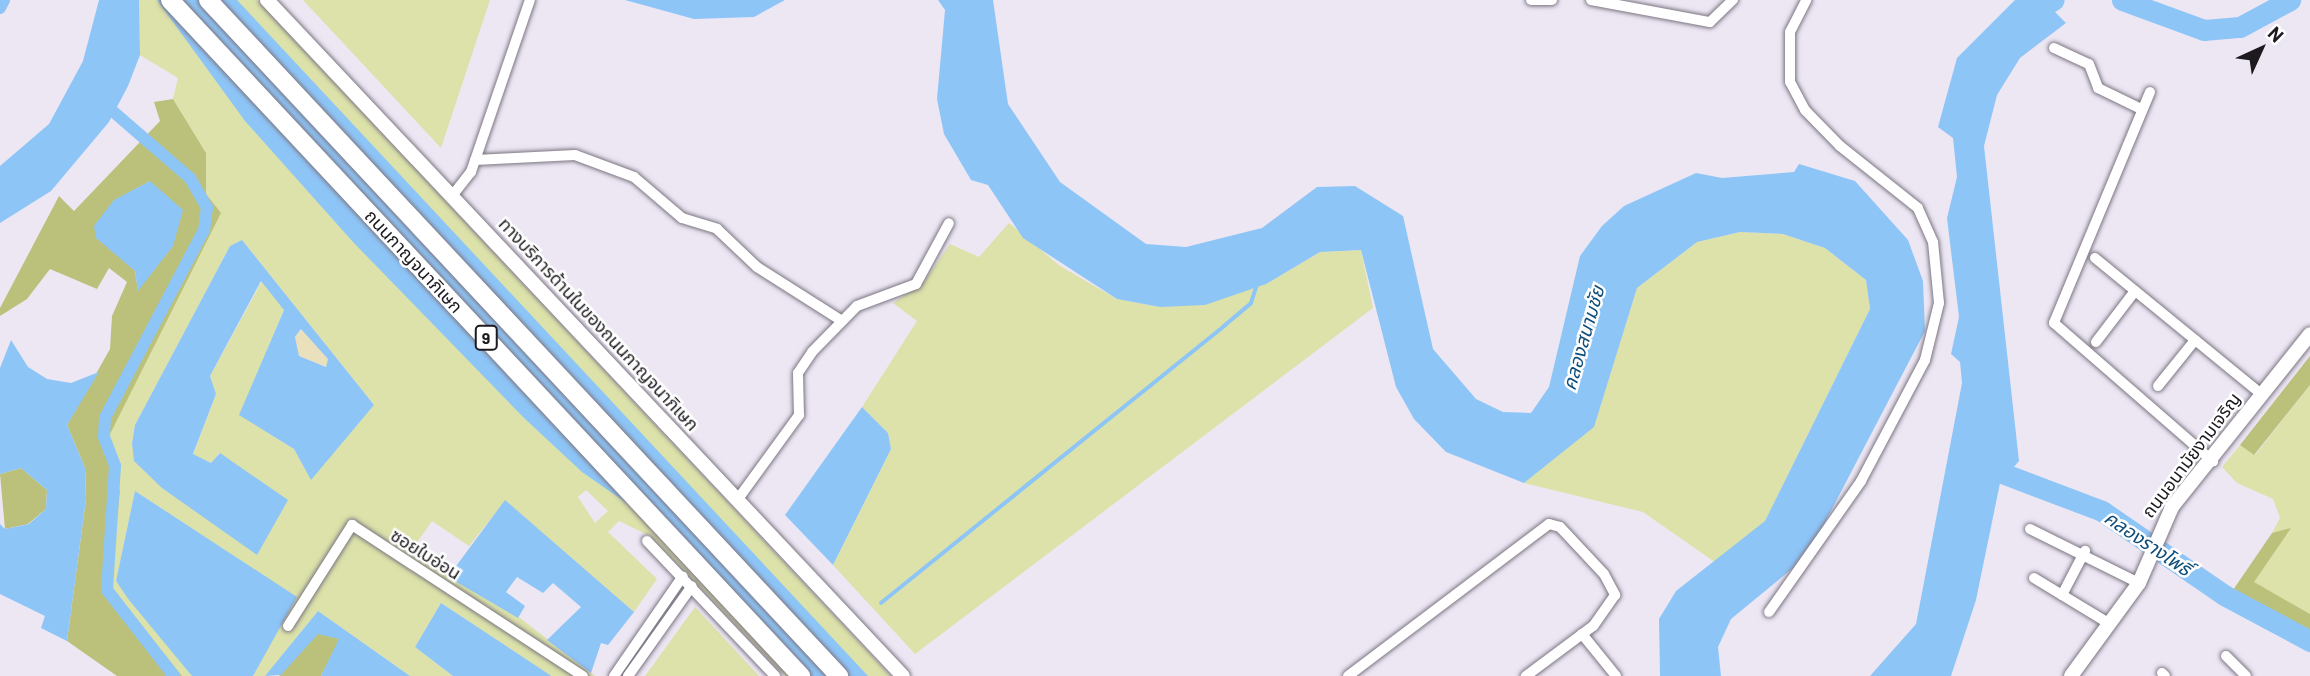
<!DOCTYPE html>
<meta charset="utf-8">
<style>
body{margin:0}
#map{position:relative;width:2310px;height:676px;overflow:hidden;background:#ede7f4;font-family:Barlow,"Noto Sans Thai",sans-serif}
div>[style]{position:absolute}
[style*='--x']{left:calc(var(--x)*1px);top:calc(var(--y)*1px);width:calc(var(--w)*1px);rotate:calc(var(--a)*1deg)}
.green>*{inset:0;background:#dce2a9}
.forest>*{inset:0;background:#bbc17b}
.sand>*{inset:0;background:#eae0bb}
.water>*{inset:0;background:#8ec5f7}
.stream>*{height:3.5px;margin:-1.75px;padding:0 1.75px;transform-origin:1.75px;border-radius:1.75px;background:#8ec5f7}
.canal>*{height:12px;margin:-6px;padding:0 6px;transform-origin:6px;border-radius:6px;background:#8ec5f7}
.river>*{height:21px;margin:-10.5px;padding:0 10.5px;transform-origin:10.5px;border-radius:10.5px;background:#8ec5f7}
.roads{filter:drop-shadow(0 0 2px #7c7682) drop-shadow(0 0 2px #7c7682)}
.street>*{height:10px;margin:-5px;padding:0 5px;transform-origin:5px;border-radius:5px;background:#fff}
.secondary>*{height:14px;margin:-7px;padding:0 7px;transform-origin:7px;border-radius:7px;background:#fff}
.highway>*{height:18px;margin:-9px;padding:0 9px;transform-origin:9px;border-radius:9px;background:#fff}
span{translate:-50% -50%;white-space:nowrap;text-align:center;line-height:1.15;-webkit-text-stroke:5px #fff;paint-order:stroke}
.shield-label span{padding:2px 5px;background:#fff;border:2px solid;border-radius:5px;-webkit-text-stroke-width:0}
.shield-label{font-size:16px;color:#1c1a1e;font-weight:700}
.street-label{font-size:18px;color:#1c1a1e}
.water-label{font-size:19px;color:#0e4d7a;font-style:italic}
.north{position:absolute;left:2226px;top:14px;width:70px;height:70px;-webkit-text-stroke:5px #fff;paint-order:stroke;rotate:45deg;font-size:19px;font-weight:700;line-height:28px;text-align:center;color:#1c1a1e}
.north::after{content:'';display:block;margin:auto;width:24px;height:32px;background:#1c1a1e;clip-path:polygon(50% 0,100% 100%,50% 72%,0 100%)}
</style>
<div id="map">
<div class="green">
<div style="clip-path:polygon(evenodd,139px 0,257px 0,891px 676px,785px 676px,650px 536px,619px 521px,608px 532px,657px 579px,634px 612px,505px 501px,469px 546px,432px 521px,409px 554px,511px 611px,595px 676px,551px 676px,441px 603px,415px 647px,453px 676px,410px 676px,318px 611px,265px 676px,253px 676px,296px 597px,135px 491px,116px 581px,186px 663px,192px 676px,182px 676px,111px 587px,120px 491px,106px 442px,151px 345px,206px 194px,206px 153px,173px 99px,178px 78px,140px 55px,139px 0,242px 240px,374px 405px,311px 479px,294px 449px,240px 415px,284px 309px,262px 281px,210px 376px,216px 394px,193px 455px,212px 463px,219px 453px,257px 555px,132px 443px,135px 425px,230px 246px,242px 240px,139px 0,586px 490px,608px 511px,595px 523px,578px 497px,586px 490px)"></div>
<div style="clip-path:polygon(303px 0,490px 0,441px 148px)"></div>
<div style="clip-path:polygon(1009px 223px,1060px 266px,1117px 299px,1160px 307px,1266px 284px,1320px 252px,1361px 250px,1373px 308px,915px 654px,833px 565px,891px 449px,888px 433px,862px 407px,917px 321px,893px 303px,923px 283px,950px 244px,979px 257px)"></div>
<div style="clip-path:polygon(1740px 232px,1783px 234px,1825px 248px,1866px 280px,1870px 309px,1765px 521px,1716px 563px,1643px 512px,1524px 483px,1593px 427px,1637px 288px,1697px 242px)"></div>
<div style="clip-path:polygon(2310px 385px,2310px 614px,2253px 582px,2290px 529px,2272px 533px,2280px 518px,2273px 499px,2237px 483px,2222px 467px,2240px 445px,2255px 455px)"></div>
<div style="clip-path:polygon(695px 607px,759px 676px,645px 676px)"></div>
</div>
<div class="forest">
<div style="clip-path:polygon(evenodd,173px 99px,206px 153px,206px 194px,221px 213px,106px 442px,120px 491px,111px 587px,182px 676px,117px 676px,67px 641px,86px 499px,85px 468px,67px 425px,110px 349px,112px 316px,127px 282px,109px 268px,97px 289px,50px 269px,27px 299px,0 316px,0 308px,59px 196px,74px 211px,160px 121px,154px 102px,173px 99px,150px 181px,138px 290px,135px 271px,119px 256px,114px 201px,150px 181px)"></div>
<div style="clip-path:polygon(2310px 356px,2310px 385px,2254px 455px,2240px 445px)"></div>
<div style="clip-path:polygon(21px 468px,47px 490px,46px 509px,28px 524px,5px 529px,0 474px)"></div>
<div style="clip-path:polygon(2291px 528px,2254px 582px,2310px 614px,2310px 635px,2233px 590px,2272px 533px)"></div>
<div style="clip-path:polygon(318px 633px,340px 639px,321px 676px,279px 676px)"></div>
</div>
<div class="sand">
<div style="clip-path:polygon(302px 329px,328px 359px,327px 367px,299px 356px,295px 337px)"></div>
</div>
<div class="water">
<div style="clip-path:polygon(99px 0,139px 0,140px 55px,128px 86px,109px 122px,51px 191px,0 223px,0 166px,49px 124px,83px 61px)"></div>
<div style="clip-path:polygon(157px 0,237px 0,868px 676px,789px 676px,641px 513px,582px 472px,523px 417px,353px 242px,245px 121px)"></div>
<div style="clip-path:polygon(625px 0,785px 0,754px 17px,694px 19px)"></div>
<div style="clip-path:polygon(938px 0,993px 0,1008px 104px,1060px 182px,1146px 244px,1186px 247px,1262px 228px,1317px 187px,1355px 186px,1403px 216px,1433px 349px,1476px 399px,1503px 412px,1531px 413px,1549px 387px,1580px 256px,1602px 226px,1624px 206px,1696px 173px,1722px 178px,1794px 172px,1799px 164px,1855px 181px,1908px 240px,1923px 281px,1925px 331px,1822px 528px,1793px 568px,1731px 619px,1718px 647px,1721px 676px,1660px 676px,1659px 619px,1676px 591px,1765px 521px,1870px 309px,1866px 280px,1825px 248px,1783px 234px,1740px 232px,1697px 242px,1637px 288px,1594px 427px,1524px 483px,1446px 452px,1414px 419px,1396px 387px,1361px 250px,1320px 252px,1266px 284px,1205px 305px,1160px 307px,1117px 299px,1023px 238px,988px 185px,971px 180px,944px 134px,937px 99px,945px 10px)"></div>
<div style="clip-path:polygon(2015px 0,2043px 0,2066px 23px,2020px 58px,1997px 95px,1984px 146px,2019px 461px,2000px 483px,1976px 600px,1951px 676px,1870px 676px,1916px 624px,1962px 383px,1960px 362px,1951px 354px,1959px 317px,1947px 218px,1957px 177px,1953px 138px,1938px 127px,1957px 58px)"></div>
<div style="clip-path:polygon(150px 181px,183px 210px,173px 246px,138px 291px,135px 271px,96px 238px,94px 226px,114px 200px)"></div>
<div style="clip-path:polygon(evenodd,242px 240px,374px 405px,311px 480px,294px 449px,239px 415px,284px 310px,261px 281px,210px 376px,216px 394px,193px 454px,211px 463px,220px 453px,288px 500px,257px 555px,162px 488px,134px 461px,132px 443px,135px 425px,230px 246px,242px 240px,301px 329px,328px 359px,326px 367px,299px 356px,295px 337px,301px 329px)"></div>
<div style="clip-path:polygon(11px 340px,28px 367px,47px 379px,71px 383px,99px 372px,67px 425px,85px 468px,86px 499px,67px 641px,41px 628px,45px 616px,0 594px,0 524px,5px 529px,29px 524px,46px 509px,47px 490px,21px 468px,0 474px,0 368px)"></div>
<div style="clip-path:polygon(862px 407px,888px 433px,891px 449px,833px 565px,785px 515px)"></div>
<div style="clip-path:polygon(135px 491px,297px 597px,253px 676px,192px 676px,129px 600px,116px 581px)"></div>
<div style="clip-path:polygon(505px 500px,634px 612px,608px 645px,601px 643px,591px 673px,547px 640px,581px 607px,553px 583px,543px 593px,517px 577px,506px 592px,525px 606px,518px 618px,448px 577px)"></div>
<div style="clip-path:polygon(441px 603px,550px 675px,551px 676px,453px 676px,415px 647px)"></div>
<div style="clip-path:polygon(318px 611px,410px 676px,321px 676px,339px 639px,318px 634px,281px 675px,265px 676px)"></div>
</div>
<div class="stream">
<div style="--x:881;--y:603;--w:441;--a:-38.9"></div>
<div style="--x:1224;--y:326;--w:35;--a:-40"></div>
<div style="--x:1251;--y:303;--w:19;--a:-72"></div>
</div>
<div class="canal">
<div style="--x:0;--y:8;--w:9;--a:-63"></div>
<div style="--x:101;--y:101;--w:118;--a:40.9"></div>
<div style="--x:190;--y:178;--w:34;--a:60"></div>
<div style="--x:207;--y:207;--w:23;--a:97"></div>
<div style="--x:204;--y:230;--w:212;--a:117.8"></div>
<div style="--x:105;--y:418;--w:19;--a:93"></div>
<div style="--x:104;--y:437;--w:31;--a:69"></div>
<div style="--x:115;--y:466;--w:124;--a:93.7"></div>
<div style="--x:107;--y:590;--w:109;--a:52.1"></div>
</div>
<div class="river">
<div style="--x:2122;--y:0;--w:87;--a:20.1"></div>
<div style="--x:2204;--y:30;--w:36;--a:-5"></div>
<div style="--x:2240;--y:27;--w:57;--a:-28.4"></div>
<div style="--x:2023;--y:19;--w:36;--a:-32"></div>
<div style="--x:1981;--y:465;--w:129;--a:20.8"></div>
<div style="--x:2102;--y:511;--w:148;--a:34.5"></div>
<div style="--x:2224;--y:595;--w:98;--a:28.1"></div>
</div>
<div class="roads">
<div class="street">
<div style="--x:1531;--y:0;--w:21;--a:0"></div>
<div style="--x:1591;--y:0;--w:121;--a:10.5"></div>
<div style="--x:1710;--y:22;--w:32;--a:-44"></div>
<div style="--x:2054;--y:48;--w:38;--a:25"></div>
<div style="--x:2089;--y:64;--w:26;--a:69"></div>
<div style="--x:2098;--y:88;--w:48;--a:26"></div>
<div style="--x:2150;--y:92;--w:250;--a:112.6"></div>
<div style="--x:2054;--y:323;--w:211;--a:41"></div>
<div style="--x:475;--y:160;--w:100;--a:-2.9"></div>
<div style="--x:575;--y:155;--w:63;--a:20.4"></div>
<div style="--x:634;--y:177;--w:63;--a:40.5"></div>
<div style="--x:682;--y:218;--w:37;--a:17"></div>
<div style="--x:717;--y:229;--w:55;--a:43.5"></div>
<div style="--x:757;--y:267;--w:97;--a:32.4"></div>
<div style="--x:452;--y:196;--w:31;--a:-52"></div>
<div style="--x:471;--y:172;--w:182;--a:-71.1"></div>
<div style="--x:2095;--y:258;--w:215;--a:39.3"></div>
<div style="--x:2096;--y:342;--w:64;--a:-52.6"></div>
<div style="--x:2158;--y:386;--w:59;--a:-51.2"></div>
<div style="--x:738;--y:499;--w:104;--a:-54"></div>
<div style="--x:799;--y:415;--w:42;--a:-91.4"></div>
<div style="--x:798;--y:373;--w:25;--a:-56"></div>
<div style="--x:812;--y:352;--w:64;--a:-45.6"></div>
<div style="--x:857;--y:306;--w:63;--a:-20.4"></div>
<div style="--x:916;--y:284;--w:69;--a:-61.6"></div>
<div style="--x:2030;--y:529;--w:122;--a:26.4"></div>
<div style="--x:647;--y:541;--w:186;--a:46.5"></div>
<div style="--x:2034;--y:578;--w:89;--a:31.2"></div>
<div style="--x:2062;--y:595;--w:50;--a:-62.4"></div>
<div style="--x:1769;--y:612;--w:160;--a:-54.9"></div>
<div style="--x:1861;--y:481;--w:137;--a:-62.1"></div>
<div style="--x:1925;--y:360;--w:59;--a:-76.2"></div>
<div style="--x:1939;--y:303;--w:61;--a:-95.6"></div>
<div style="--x:1933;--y:242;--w:37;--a:-114"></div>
<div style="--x:1918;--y:208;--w:100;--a:-141.5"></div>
<div style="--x:1840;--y:146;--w:50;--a:-134.2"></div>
<div style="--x:1805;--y:110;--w:32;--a:-118"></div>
<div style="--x:1790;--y:82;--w:50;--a:-90"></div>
<div style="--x:1790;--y:32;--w:36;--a:-63"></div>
<div style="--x:288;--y:626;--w:120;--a:-57.6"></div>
<div style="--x:352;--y:525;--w:276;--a:33.2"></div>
<div style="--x:1582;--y:634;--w:54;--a:51"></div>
<div style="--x:2226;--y:656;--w:28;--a:45"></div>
<div style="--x:2162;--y:673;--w:4;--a:45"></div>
<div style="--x:614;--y:676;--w:121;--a:-55.4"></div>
<div style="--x:628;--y:676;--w:110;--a:-54.6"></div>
<div style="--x:1348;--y:676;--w:252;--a:-37.1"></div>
<div style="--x:1549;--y:524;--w:11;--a:15"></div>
<div style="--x:1560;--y:527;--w:64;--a:46.9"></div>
<div style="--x:1604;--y:574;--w:24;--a:62"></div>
<div style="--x:1615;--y:595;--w:38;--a:125"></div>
<div style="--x:1593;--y:626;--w:84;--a:143.3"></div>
</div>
<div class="secondary">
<div style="--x:267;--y:0;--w:928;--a:46.75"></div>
<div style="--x:2071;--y:676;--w:115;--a:-53.8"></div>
<div style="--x:2139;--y:583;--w:83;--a:-66.5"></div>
<div style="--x:2172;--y:507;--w:221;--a:-51.4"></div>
</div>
<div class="highway">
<div style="--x:170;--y:0;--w:925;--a:46.97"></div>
<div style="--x:208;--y:0;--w:925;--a:46.97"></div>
</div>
</div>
<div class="shield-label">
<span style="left:486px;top:338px">9</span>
</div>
<div class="street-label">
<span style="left:414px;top:261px;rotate:47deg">ถนนกาญจนาภิเษก</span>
<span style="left:599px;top:324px;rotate:47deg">ทางบริการด้านในของถนนกาญจนาภิเษก</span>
<span style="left:2191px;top:455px;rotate:-53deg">ถนนอนามัยงามเจริญ</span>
<span style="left:426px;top:554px;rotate:32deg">ซอยใบอ่อน</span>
</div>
<div class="water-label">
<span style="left:1583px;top:338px;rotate:-74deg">คลองสนามชัย</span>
<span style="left:2148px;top:543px;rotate:34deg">คลองรางโพธิ์</span>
</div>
<div class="north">N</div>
</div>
